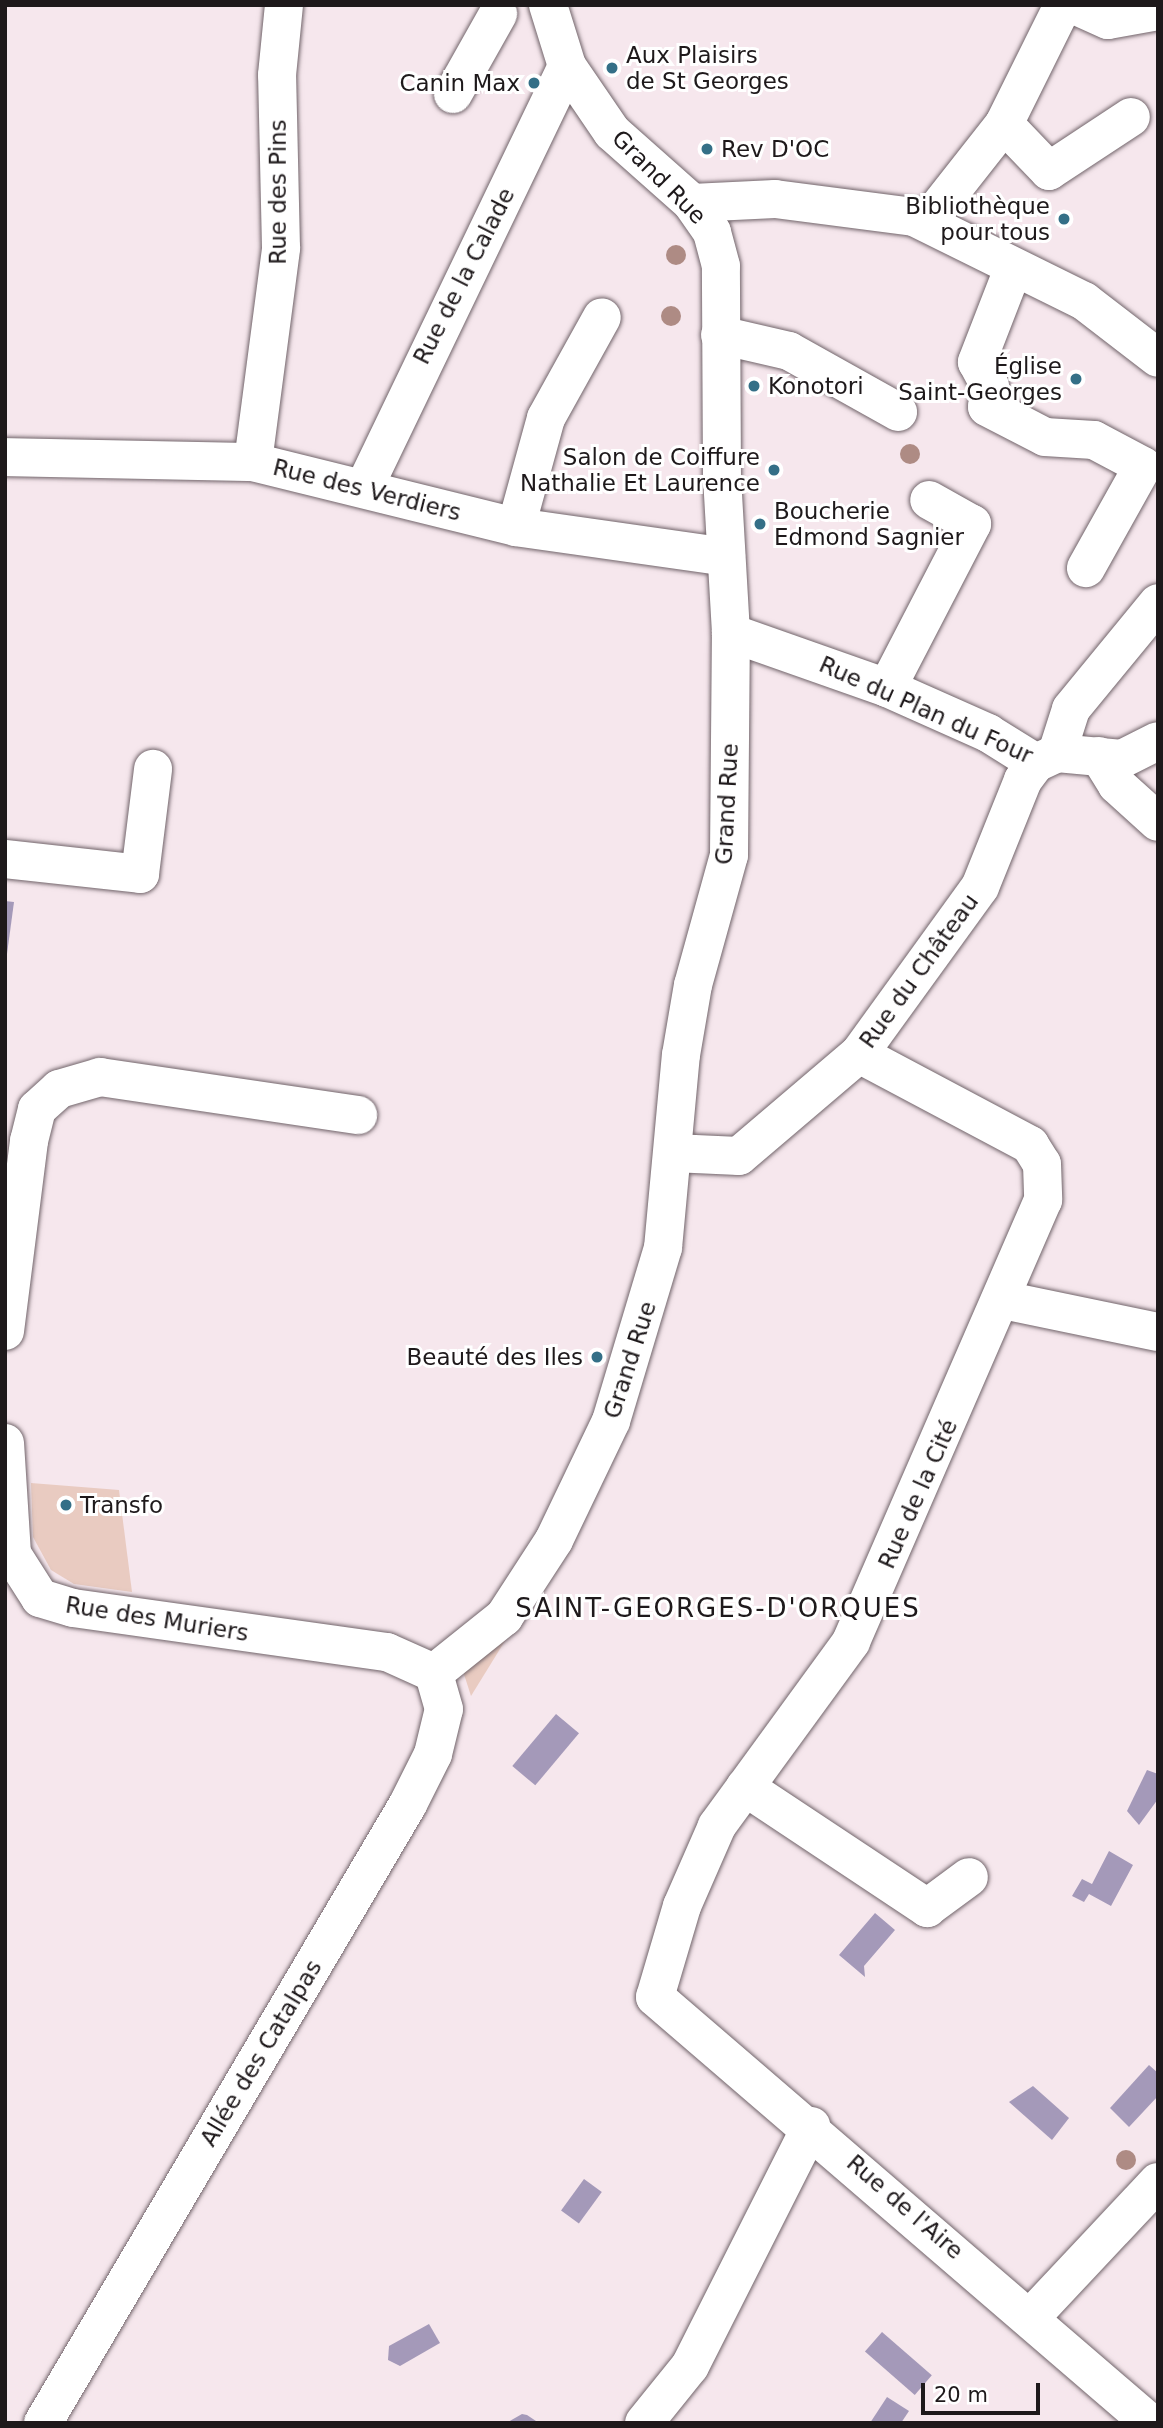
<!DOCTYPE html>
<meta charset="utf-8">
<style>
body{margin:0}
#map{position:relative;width:1163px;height:2428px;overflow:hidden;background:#f6e7ed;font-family:"DejaVu Sans",sans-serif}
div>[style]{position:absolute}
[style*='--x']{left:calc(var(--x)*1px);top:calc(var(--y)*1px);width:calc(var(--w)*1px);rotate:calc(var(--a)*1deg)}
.green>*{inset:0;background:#e9cbc1}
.water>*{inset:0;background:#a499b9;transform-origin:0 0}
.roads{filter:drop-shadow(0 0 2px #71646a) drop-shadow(0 0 2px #71646a)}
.minor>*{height:38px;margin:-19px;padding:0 19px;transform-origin:19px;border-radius:19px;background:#fff}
.trees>*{width:20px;height:20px;margin:-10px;border-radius:50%;background:#ae8b84}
.dots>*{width:19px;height:19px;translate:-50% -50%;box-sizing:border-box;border:4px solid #fff;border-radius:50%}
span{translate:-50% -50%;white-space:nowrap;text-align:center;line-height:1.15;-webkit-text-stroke:6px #fff;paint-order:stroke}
.poi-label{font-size:23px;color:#1e191b}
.left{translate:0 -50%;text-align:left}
.right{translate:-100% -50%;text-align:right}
.street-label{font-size:23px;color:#1e191b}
.quarter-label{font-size:26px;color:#1e191b;letter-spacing:2px}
.frame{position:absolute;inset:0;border:7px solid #1e191b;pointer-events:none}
.scale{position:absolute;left:921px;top:2383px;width:119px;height:32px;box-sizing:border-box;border:4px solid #1e191b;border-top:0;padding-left:9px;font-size:21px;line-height:24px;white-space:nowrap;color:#1e191b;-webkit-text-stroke:5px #fff;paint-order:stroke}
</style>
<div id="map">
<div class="green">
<div style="clip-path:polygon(31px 1483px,119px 1490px,132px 1592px,74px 1584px,51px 1570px,33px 1537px)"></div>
<div style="clip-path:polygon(516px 1623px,471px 1696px,462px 1668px)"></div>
</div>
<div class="water">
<div style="clip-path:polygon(5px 901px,14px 902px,7px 954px,5px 953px)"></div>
<div style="left:556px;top:1714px;width:30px;height:68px;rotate:40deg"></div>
<div style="clip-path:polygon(1147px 1770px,1158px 1774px,1158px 1799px,1139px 1825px,1127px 1811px)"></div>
<div style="clip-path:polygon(1109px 1851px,1133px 1865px,1111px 1906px,1089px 1894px,1084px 1902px,1072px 1896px,1082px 1879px,1092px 1884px)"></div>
<div style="clip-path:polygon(875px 1913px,895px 1930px,864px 1966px,865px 1977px,839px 1955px)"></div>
<div style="clip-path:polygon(1149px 2065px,1158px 2073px,1158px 2096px,1129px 2127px,1110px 2108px)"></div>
<div style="clip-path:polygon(1033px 2086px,1069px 2118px,1052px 2140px,1009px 2102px)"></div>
<div style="left:584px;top:2179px;width:22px;height:39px;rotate:36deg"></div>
<div style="clip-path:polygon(429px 2324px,440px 2343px,400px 2366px,388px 2360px,389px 2346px)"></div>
<div style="left:882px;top:2332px;width:66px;height:26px;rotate:41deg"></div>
<div style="clip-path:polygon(887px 2397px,909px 2411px,901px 2423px,870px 2423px)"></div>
<div style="clip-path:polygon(522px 2414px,527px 2415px,539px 2423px,506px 2423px)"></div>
</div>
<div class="roads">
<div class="minor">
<div style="--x:1074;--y:5;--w:37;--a:24"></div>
<div style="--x:1108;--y:20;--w:51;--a:-10.2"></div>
<div style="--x:453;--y:94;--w:92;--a:-60.6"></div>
<div style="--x:1004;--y:124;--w:65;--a:46.2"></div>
<div style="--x:1049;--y:171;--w:98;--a:-33.4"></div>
<div style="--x:692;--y:203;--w:83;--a:-2.8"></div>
<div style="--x:775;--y:199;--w:140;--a:7.4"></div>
<div style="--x:914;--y:217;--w:190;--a:26.3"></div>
<div style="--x:1084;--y:301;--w:93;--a:37.6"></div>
<div style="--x:927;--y:222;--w:125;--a:-51.8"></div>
<div style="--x:1004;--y:124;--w:133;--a:-63.6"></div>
<div style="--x:1013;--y:269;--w:100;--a:111.2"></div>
<div style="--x:977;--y:362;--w:27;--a:62"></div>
<div style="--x:990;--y:386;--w:21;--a:98"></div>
<div style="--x:987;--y:407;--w:65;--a:27.3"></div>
<div style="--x:1045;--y:437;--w:49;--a:3.5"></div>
<div style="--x:1094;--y:440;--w:55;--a:28"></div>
<div style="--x:1143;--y:466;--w:117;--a:119.2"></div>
<div style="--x:720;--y:335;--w:71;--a:13.1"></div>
<div style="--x:789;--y:351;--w:125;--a:29.2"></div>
<div style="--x:5;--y:457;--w:248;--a:1.2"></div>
<div style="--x:253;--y:462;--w:271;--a:13.9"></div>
<div style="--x:516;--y:527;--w:212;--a:8.1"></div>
<div style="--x:253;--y:462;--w:216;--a:-82.5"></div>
<div style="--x:281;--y:248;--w:173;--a:-91.3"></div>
<div style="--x:277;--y:75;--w:70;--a:-84.3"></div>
<div style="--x:364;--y:488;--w:468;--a:-64.3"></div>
<div style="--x:516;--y:527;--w:113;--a:-74.6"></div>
<div style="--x:546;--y:418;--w:115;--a:-61"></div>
<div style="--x:731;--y:633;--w:165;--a:19.4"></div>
<div style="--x:887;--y:688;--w:111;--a:24"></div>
<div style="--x:988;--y:733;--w:57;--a:32"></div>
<div style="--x:1036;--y:763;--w:23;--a:-25"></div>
<div style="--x:1057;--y:753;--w:65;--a:5.3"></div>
<div style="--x:1122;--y:759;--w:40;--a:-26.6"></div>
<div style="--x:887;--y:688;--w:185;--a:-62.6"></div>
<div style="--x:972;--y:524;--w:49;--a:-150.8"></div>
<div style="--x:1057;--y:753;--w:46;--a:-72.3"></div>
<div style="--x:1071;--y:709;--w:137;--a:-50.6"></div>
<div style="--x:1099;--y:756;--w:34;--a:58"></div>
<div style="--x:1117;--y:785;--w:55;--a:42.1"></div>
<div style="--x:5;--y:859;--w:136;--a:6.3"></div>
<div style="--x:140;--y:874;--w:106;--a:-82.9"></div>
<div style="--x:859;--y:1054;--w:194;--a:28"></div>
<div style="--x:1030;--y:1145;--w:22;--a:58"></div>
<div style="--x:1042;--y:1164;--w:36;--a:88"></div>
<div style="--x:1043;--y:1200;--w:482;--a:113.5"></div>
<div style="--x:851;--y:1642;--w:228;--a:126.1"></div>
<div style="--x:717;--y:1826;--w:87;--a:113.6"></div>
<div style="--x:682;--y:1906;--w:95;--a:106.5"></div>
<div style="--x:655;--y:1997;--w:653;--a:40.72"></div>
<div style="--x:673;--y:1153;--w:66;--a:2.6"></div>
<div style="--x:739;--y:1156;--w:157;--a:-40.4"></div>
<div style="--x:859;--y:1054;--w:206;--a:-54.1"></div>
<div style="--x:980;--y:887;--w:115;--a:-68.1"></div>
<div style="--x:1023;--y:780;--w:21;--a:-53"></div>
<div style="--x:1003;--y:1300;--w:158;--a:11.7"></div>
<div style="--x:5;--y:1331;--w:192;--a:-82.8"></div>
<div style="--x:29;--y:1141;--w:33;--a:-76"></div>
<div style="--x:37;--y:1109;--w:30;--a:-42"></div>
<div style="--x:59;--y:1089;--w:43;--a:-16.3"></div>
<div style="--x:100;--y:1077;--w:261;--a:8.4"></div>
<div style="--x:5;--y:1443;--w:111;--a:86.4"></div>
<div style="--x:12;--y:1554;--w:52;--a:57.5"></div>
<div style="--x:40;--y:1598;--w:34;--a:17"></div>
<div style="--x:73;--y:1608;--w:317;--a:8"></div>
<div style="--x:387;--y:1652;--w:51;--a:24.1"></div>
<div style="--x:434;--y:1673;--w:90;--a:-38.7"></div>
<div style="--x:504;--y:1617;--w:92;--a:-57"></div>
<div style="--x:554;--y:1540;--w:132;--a:-64.4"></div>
<div style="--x:611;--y:1421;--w:181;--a:-73.3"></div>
<div style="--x:663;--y:1248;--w:194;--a:-84.7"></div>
<div style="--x:681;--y:1055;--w:71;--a:-80.3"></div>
<div style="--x:693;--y:985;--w:135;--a:-74.5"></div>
<div style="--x:729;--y:855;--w:222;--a:-89.5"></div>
<div style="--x:731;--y:633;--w:154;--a:-93.3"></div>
<div style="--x:722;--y:479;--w:213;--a:-90.3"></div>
<div style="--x:721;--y:266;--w:35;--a:-105"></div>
<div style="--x:712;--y:232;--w:35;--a:-125"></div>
<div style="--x:692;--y:203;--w:107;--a:-138.4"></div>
<div style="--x:612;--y:132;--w:80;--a:-124.3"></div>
<div style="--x:567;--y:66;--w:64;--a:-107.3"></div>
<div style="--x:745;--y:1787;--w:219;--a:33.6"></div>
<div style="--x:927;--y:1908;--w:52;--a:-36.4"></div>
<div style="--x:1032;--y:2316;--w:184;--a:-46.8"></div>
<div style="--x:43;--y:2423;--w:719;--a:-59.47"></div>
<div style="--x:408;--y:1804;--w:56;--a:-63.4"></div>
<div style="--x:433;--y:1754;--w:46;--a:-76.3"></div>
<div style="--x:444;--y:1709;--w:37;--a:-106"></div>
<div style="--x:644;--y:2423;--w:73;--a:-51.1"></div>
<div style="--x:690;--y:2366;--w:269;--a:-63.2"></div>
</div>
</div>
<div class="trees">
<div style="left:676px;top:255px"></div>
<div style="left:671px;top:316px"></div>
<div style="left:910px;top:454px"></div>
<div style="left:1126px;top:2160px"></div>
</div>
<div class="dots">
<div style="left:612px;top:68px;background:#346f87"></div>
<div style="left:534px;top:83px;background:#346f87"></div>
<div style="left:707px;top:149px;background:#346f87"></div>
<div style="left:1064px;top:219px;background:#346f87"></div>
<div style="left:1076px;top:379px;background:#346f87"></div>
<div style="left:754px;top:386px;background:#346f87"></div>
<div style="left:774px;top:470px;background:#346f87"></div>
<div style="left:760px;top:524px;background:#346f87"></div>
<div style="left:597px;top:1357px;background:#346f87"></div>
<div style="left:66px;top:1505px;background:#346f87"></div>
</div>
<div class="poi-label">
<span class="left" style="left:626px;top:68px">Aux Plaisirs<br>de St Georges</span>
<span class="right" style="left:520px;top:83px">Canin Max</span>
<span class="left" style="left:721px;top:149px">Rev D'OC</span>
<span class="right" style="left:1050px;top:219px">Bibliothèque<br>pour tous</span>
<span class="right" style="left:1062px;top:379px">Église<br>Saint-Georges</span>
<span class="left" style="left:768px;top:386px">Konotori</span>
<span class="right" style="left:760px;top:470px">Salon de Coiffure<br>Nathalie Et Laurence</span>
<span class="left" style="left:774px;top:524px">Boucherie<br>Edmond Sagnier</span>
<span class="right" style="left:583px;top:1357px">Beauté des Iles</span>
<span class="left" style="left:80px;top:1505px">Transfo</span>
</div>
<div class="street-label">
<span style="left:659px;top:177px;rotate:45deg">Grand Rue</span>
<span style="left:278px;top:192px;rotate:-90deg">Rue des Pins</span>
<span style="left:464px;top:276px;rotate:-63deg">Rue de la Calade</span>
<span style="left:367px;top:490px;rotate:14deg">Rue des Verdiers</span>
<span style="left:926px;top:710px;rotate:24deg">Rue du Plan du Four</span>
<span style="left:727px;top:804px;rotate:-87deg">Grand Rue</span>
<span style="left:919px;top:971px;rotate:-54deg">Rue du Château</span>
<span style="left:630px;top:1360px;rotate:-72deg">Grand Rue</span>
<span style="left:918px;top:1494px;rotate:-66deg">Rue de la Cité</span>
<span style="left:157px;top:1619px;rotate:9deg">Rue des Muriers</span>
<span style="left:261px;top:2053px;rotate:-59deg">Allée des Catalpas</span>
<span style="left:905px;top:2207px;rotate:41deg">Rue de l'Aire</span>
</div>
<div class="quarter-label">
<span style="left:718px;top:1609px">SAINT-GEORGES-D'ORQUES</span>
</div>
<div class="frame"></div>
<div class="scale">20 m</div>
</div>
